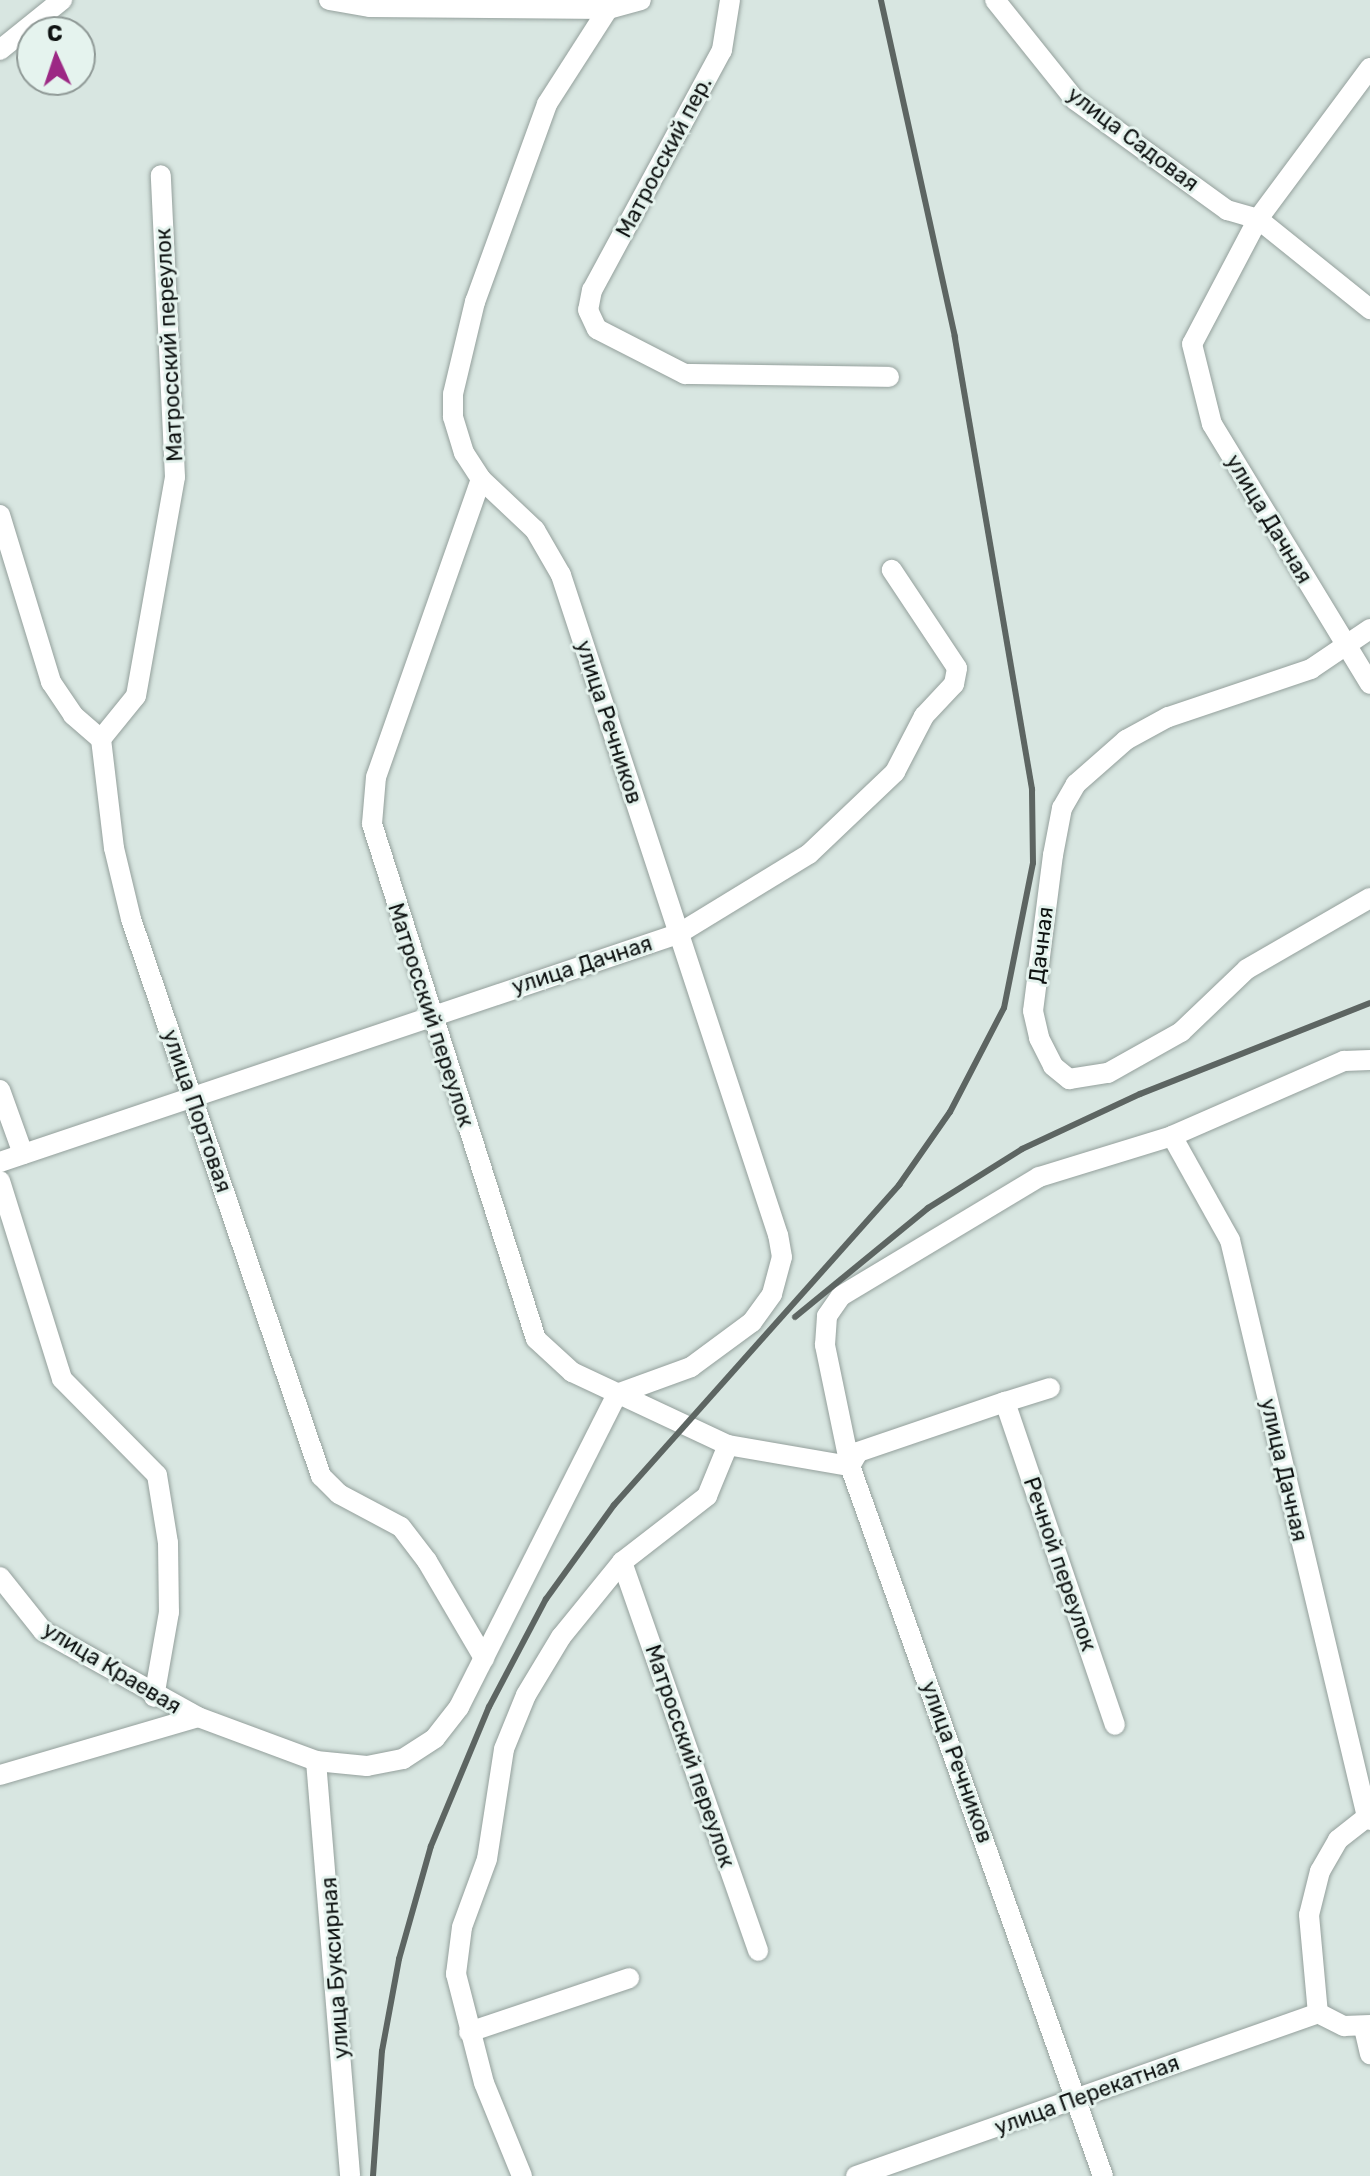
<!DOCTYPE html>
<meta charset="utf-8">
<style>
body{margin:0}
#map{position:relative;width:1370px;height:2176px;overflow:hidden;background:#d8e6e1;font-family:Rubik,sans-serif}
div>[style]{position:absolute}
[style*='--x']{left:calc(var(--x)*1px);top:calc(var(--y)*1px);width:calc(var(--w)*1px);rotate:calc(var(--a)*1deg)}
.roads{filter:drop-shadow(0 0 2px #94a09c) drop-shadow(0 0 2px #94a09c)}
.minor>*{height:20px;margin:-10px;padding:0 10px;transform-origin:10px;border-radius:10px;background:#fff}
.rail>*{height:6px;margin:-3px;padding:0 3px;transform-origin:3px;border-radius:3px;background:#5d6562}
span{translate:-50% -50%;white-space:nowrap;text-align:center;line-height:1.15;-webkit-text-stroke:6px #e5f3ee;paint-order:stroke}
.street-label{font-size:22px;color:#0e1211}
.north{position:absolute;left:16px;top:16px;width:80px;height:80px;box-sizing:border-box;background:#e5f3ee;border:2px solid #8f9996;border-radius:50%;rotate:357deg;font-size:22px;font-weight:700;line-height:32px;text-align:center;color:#0e1211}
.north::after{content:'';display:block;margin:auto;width:28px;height:36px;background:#9c2884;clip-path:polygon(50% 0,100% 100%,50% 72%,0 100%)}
</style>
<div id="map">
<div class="roads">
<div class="minor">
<div style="--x:329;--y:0;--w:42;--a:9.7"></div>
<div style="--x:370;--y:7;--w:238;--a:0.5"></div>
<div style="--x:608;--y:9;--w:34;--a:-15"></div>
<div style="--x:730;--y:0;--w:51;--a:99.1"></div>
<div style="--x:722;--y:50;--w:273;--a:118.4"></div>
<div style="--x:592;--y:290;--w:20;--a:101"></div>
<div style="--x:588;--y:310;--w:21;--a:65"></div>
<div style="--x:597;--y:329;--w:99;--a:27.1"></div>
<div style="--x:685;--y:374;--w:204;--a:0.8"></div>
<div style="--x:995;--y:0;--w:128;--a:51.3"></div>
<div style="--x:1075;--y:100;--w:188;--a:35.9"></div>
<div style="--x:1227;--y:210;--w:32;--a:16"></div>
<div style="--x:1258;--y:219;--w:144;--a:38.8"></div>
<div style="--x:0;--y:50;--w:80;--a:-38.9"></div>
<div style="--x:1370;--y:68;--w:188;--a:126.6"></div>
<div style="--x:1258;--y:219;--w:141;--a:117.8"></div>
<div style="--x:1192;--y:344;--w:82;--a:76"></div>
<div style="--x:1212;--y:424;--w:304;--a:58.7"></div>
<div style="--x:481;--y:479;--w:316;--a:109.4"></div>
<div style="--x:376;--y:777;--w:47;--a:94.9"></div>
<div style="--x:372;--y:824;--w:540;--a:72.34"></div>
<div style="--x:536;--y:1339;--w:49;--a:42.5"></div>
<div style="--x:572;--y:1372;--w:172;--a:25.1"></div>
<div style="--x:728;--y:1445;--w:124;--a:9.8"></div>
<div style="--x:850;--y:1466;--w:754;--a:70.39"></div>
<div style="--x:0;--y:515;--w:175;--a:73"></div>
<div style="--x:51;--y:682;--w:40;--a:56"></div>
<div style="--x:73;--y:715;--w:37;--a:41"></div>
<div style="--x:101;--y:739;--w:110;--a:83.2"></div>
<div style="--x:114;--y:848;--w:73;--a:76.5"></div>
<div style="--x:131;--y:919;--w:589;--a:71.16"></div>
<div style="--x:321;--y:1476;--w:25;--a:45"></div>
<div style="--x:339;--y:1494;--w:70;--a:28"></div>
<div style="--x:401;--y:1527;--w:43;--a:52.6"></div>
<div style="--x:427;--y:1561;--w:113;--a:59.6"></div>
<div style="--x:1370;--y:629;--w:71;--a:145.9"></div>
<div style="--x:1311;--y:669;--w:151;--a:161.4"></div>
<div style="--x:1168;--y:717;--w:48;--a:151.3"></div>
<div style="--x:1126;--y:740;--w:67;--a:138.7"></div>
<div style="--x:1076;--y:784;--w:28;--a:120"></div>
<div style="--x:1062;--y:808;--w:48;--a:100.8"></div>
<div style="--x:1053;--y:855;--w:157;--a:97.3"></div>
<div style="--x:1033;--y:1011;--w:28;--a:77"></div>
<div style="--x:1039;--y:1038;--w:31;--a:63"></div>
<div style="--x:1053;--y:1066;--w:21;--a:39"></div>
<div style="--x:1069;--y:1079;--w:39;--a:-9"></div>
<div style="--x:1108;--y:1073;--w:84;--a:-29.3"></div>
<div style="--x:1181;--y:1032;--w:91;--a:-43.7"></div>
<div style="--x:1247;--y:969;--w:142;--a:-30"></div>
<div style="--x:101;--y:739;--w:55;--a:-50.9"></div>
<div style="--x:136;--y:696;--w:222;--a:-79.9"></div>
<div style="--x:175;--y:477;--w:302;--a:-92.7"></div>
<div style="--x:0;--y:1090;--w:68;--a:70.2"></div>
<div style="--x:1172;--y:1136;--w:119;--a:60.9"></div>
<div style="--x:1230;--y:1240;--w:593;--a:76.64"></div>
<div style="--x:0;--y:1162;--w:715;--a:-18.59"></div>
<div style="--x:678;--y:934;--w:153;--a:-31.4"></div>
<div style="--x:809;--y:854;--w:119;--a:-43.6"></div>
<div style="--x:895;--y:772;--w:63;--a:-62.6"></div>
<div style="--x:924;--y:716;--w:44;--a:-46.8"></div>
<div style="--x:954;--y:684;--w:16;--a:-79"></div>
<div style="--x:957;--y:668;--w:118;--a:-123.6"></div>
<div style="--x:0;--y:1181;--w:207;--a:72.6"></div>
<div style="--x:62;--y:1379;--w:135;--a:45.3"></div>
<div style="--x:157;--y:1475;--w:69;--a:80.8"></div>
<div style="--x:168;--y:1543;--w:69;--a:89.2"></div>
<div style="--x:169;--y:1612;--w:86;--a:100"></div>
<div style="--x:1005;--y:1402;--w:47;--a:-17.3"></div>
<div style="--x:850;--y:1466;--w:124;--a:-101.7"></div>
<div style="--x:825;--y:1345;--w:29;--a:-86"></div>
<div style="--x:827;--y:1316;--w:24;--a:-55"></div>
<div style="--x:841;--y:1296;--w:231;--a:-31"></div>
<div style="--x:1039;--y:1177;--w:139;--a:-17.1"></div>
<div style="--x:1172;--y:1136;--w:188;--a:-23.6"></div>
<div style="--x:1344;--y:1061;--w:26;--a:-2"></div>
<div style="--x:850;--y:1466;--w:16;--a:-60"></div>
<div style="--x:858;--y:1452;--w:155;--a:-18.8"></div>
<div style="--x:1005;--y:1402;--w:341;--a:71.2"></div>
<div style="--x:622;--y:1562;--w:412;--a:70.7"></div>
<div style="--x:0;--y:1577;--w:69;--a:51.5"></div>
<div style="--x:43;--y:1631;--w:177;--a:29"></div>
<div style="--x:198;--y:1717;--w:126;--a:20.4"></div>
<div style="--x:316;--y:1761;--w:51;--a:5.6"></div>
<div style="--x:367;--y:1766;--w:37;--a:-11"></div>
<div style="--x:403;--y:1759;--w:38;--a:-33"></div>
<div style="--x:435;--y:1738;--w:39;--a:-52"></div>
<div style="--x:459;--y:1707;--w:351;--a:-63.2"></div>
<div style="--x:617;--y:1394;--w:79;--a:-20"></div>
<div style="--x:691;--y:1367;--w:76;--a:-36.4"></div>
<div style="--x:752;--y:1322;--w:34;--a:-54"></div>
<div style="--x:772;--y:1294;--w:38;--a:-75"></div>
<div style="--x:782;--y:1257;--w:22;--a:-100"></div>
<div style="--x:778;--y:1235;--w:695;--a:-108.2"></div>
<div style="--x:561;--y:575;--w:52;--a:-120"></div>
<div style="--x:535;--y:530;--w:74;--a:-136.6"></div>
<div style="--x:481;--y:479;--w:31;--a:-123"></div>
<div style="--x:464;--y:453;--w:38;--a:-107"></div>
<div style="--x:453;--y:417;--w:23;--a:-90"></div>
<div style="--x:453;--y:394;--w:95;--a:-76.6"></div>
<div style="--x:475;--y:302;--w:211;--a:-70"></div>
<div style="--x:547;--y:104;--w:113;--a:-57.3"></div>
<div style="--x:316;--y:1761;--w:416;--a:85.3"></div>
<div style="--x:0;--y:1775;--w:206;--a:-16.3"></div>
<div style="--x:1370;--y:1820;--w:4;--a:-135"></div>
<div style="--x:1367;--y:1817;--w:37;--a:142"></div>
<div style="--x:1338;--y:1840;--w:36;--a:120"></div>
<div style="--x:1320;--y:1871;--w:45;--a:104"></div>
<div style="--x:1309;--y:1915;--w:98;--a:84.8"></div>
<div style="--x:1318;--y:2013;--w:29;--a:27"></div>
<div style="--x:1344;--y:2026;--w:26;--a:-2"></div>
<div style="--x:1364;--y:2028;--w:27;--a:77"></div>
<div style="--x:469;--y:2032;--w:169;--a:-18.6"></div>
<div style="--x:522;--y:2176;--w:100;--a:-112.2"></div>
<div style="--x:484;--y:2083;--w:113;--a:-104.4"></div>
<div style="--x:456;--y:1974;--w:47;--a:-82.7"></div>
<div style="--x:462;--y:1927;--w:72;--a:-69.8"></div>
<div style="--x:487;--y:1859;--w:111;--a:-81.2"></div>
<div style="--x:504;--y:1749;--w:58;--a:-67.8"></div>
<div style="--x:526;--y:1695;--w:68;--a:-58.9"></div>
<div style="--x:561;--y:1637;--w:97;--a:-50.9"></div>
<div style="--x:622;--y:1562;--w:108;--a:-37.8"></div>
<div style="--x:707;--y:1496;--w:55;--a:-67.6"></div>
<div style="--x:856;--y:2176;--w:490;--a:-19.4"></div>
</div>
</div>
<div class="rail">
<div style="--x:795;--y:1317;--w:172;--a:-39.3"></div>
<div style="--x:928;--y:1208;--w:111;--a:-32.1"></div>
<div style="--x:1022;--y:1149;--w:130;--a:-25"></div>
<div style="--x:1140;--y:1094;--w:247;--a:-21.6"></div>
<div style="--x:373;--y:2176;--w:125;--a:-85.9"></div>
<div style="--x:382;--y:2051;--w:94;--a:-79.5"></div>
<div style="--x:399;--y:1959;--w:117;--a:-74.2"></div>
<div style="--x:431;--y:1846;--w:151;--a:-67.4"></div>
<div style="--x:489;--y:1707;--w:122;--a:-62.2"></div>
<div style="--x:546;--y:1599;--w:116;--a:-54.1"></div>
<div style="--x:614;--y:1505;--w:429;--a:-48.3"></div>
<div style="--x:899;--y:1185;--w:89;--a:-55.1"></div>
<div style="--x:950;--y:1112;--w:117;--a:-62.6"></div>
<div style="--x:1004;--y:1008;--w:148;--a:-78.7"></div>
<div style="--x:1033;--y:863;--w:74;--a:-90.8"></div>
<div style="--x:1032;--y:789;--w:459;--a:-99.7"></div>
<div style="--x:955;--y:337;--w:345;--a:-102.4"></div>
</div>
<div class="street-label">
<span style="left:1133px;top:139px;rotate:37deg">улица Садовая</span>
<span style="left:664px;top:157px;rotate:-62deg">Матросский пер.</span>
<span style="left:169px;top:345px;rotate:-93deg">Матросский переулок</span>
<span style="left:1269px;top:519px;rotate:59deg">улица Дачная</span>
<span style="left:609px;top:722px;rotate:72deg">улица Речников</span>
<span style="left:1041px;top:945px;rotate:-83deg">Дачная</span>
<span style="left:582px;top:965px;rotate:-18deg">улица Дачная</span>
<span style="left:431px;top:1015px;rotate:72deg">Матросский переулок</span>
<span style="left:197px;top:1111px;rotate:71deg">улица Портовая</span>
<span style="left:1284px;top:1470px;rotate:77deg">улица Дачная</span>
<span style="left:1060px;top:1564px;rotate:71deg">Речной переулок</span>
<span style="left:112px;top:1668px;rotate:31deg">улица Краевая</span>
<span style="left:690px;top:1756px;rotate:71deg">Матросский переулок</span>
<span style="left:957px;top:1762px;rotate:70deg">улица Речников</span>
<span style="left:335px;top:1968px;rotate:-94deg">улица Буксирная</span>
<span style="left:1087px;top:2095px;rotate:-20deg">улица Перекатная</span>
</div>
<div class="north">С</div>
</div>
